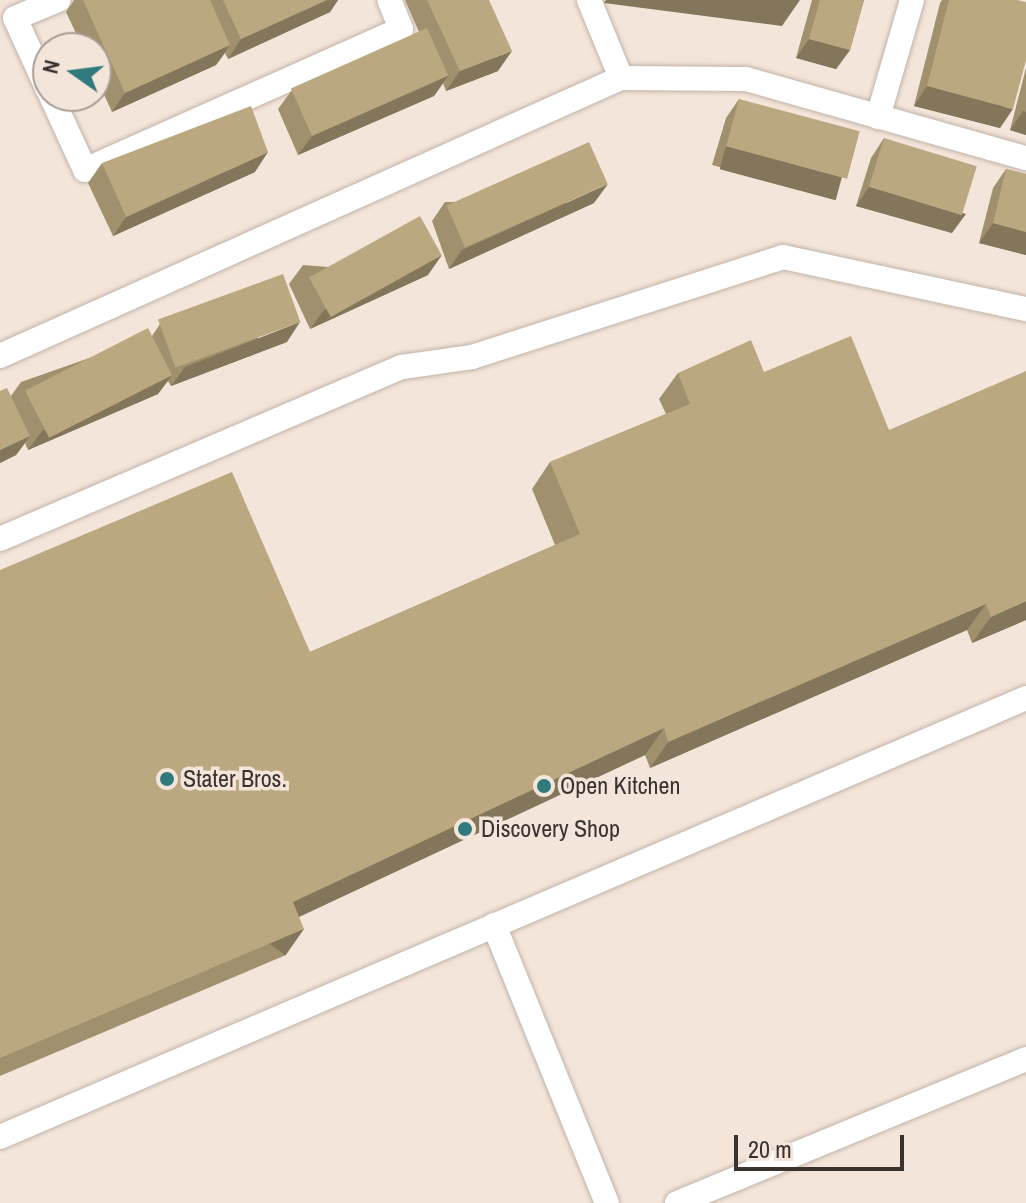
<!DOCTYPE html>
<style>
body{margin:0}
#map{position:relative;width:1026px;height:1203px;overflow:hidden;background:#f4e5da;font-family:"Archivo Narrow",sans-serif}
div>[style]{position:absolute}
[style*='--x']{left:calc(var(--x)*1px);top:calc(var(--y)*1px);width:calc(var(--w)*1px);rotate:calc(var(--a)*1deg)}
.roads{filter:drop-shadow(0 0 2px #c1b3a8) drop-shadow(0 0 2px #c1b3a8)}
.lane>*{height:24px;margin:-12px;padding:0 12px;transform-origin:12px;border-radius:12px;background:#fff}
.wall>*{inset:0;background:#a1906e}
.shaded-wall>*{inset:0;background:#83765a;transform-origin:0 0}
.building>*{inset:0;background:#bba880;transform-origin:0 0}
.dots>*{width:22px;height:22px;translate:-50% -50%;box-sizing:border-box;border:4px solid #f4e5da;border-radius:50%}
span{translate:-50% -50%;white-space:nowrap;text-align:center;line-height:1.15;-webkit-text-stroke:7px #f4e5da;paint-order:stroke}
.poi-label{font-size:24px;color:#38332e}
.left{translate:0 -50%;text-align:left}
.north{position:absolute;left:32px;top:32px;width:80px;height:80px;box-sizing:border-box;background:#f4e5da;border:2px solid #a99e95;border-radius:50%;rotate:284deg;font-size:22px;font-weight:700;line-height:32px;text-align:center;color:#38332e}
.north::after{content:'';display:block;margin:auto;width:28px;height:36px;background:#307a7d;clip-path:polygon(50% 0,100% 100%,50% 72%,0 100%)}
.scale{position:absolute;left:734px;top:1135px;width:170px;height:36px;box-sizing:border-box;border:4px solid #38332e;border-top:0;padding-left:10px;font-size:24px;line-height:28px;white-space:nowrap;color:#38332e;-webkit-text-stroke:6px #f4e5da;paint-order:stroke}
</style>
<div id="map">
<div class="roads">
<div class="lane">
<div style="--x:589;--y:0;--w:84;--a:67.7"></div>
<div style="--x:48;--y:90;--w:79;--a:-114.6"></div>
<div style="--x:15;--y:18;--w:47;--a:-22.7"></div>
<div style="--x:51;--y:96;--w:81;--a:65.3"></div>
<div style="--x:85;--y:170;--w:346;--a:-24"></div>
<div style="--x:401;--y:29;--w:31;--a:-112"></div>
<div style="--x:878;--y:117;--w:122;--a:-73.8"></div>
<div style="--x:0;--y:356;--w:680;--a:-24.12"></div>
<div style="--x:621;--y:78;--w:125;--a:0.5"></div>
<div style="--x:746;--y:79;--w:291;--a:15.8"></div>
<div style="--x:0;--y:539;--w:437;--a:-23.2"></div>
<div style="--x:402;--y:367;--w:71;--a:-8.1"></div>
<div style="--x:472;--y:357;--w:327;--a:-17.8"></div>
<div style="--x:783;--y:257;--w:249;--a:12.1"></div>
<div style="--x:494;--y:925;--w:300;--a:67.9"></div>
<div style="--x:0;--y:1137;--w:1116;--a:-23.16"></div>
<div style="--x:677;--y:1203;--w:378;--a:-22.4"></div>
</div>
</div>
<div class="wall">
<div style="clip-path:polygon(74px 0,338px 0,330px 12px,228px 59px,225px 53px,216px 65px,112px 112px,96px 77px,96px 48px,83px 48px,66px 12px)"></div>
<div style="clip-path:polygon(405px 0,489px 0,498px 71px,446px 91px,443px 83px,434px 96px,298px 155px,278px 109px,292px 90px,419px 32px)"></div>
<div style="clip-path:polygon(812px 0,864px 0,850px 50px,836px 69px,796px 58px)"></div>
<div style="clip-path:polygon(942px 0,1017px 0,1000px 128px,914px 106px,940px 3px)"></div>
<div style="clip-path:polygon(1026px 68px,1026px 135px,1010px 130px)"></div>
<div style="clip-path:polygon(739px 99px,828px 196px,712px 165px,726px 118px)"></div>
<div style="clip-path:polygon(884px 138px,952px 233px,856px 206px,871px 158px)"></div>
<div style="clip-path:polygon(102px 163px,255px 172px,113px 236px,88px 183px)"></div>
<div style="clip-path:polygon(1006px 169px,1026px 174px,1026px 255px,979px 243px,993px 188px)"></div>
<div style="clip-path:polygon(445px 202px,594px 203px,449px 269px,432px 221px)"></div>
<div style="clip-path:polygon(303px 265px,428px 275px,310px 329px,289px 284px)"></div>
<div style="clip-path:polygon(160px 324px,287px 342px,171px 386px,168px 381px,158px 394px,28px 450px,25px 443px,16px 455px,0 463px,0 391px,11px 396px,21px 382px,152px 336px)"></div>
<div style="clip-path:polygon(764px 372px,889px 430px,1026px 620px,972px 643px,967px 630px,650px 768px,645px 755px,299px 917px,286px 955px,0 1076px,0 570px,310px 652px,555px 545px,532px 489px,550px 462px,666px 414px,659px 399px,678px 373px)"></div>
</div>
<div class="shaded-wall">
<div style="clip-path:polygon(327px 0,338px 0,330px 12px,228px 59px,241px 39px)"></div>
<div style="clip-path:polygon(606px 0,800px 0,782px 26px,604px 3px)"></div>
<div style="clip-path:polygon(809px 39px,850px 50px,836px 69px,796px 58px)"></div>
<div style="clip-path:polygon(230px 45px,216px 65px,112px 112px,125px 93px)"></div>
<div style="clip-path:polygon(512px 51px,498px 71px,446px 91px,460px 71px)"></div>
<div style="clip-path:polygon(448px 76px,434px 96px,298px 155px,312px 136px)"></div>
<div style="clip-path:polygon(927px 86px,1013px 109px,1000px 128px,914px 106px)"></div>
<div style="clip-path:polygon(1023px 111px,1026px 112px,1026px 135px,1010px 130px)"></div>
<div style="left:726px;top:146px;width:120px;height:24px;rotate:15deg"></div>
<div style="clip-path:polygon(268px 152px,255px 172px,113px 236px,126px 217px)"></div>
<div style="clip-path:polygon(608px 184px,594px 203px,449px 269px,462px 250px)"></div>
<div style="clip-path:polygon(869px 187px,966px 214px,952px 233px,856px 206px)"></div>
<div style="clip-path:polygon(993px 223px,1026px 232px,1026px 255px,979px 243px)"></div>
<div style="clip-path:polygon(442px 255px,428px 275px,310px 329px,324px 310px)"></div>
<div style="clip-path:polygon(300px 322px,287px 342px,171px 386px,185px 367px)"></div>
<div style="clip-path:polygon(172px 375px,158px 394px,28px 450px,42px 431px)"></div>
<div style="clip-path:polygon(30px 436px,16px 455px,0 463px,0 450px)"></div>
<div style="clip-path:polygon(1026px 601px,1026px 620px,972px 643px,991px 617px)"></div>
<div style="clip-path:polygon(986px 604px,967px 630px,650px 768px,668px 742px)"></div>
<div style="clip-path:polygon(664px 728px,645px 755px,275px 928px,293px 902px)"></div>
<div style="left:304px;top:929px;width:32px;height:330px;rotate:125deg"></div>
</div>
<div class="building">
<div style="clip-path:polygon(83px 0,210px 0,230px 45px,125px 93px)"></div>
<div style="clip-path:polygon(223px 0,327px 0,241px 39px)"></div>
<div style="clip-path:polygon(427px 0,489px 0,512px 51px,460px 71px)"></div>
<div style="clip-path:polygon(820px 0,864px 0,850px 50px,809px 39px)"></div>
<div style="clip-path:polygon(949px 0,1017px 0,1026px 2px,1026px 60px,1013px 109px,927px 86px)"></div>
<div style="left:427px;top:28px;width:52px;height:149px;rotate:66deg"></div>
<div style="left:739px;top:99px;width:125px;height:49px;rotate:15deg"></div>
<div style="clip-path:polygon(251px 106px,268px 152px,126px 217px,102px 163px)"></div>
<div style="left:884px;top:138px;width:97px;height:51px;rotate:17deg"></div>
<div style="left:589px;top:142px;width:46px;height:156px;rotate:66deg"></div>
<div style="clip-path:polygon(1006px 169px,1026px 174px,1026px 232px,993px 223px)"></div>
<div style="left:420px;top:216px;width:45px;height:127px;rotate:61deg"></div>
<div style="left:283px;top:274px;width:51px;height:133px;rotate:70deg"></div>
<div style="left:148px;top:328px;width:53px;height:138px;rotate:63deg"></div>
<div style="clip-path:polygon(851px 336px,889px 430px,1026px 371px,1026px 601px,991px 617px,986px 604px,668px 742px,664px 728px,293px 902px,304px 929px,0 1058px,0 570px,232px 472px,310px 652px,580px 534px,550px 462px,690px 404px,678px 373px,751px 340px,764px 372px)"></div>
<div style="clip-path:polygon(7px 388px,30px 436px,0 450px,0 391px)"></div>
</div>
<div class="dots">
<div style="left:167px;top:779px;background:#307a7d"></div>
<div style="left:544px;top:786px;background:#307a7d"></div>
<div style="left:465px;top:829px;background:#307a7d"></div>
</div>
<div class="poi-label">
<span class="left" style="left:183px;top:779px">Stater Bros.</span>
<span class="left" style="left:560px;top:786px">Open Kitchen</span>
<span class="left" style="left:481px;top:829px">Discovery Shop</span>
</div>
<div class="north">N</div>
<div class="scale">20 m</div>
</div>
